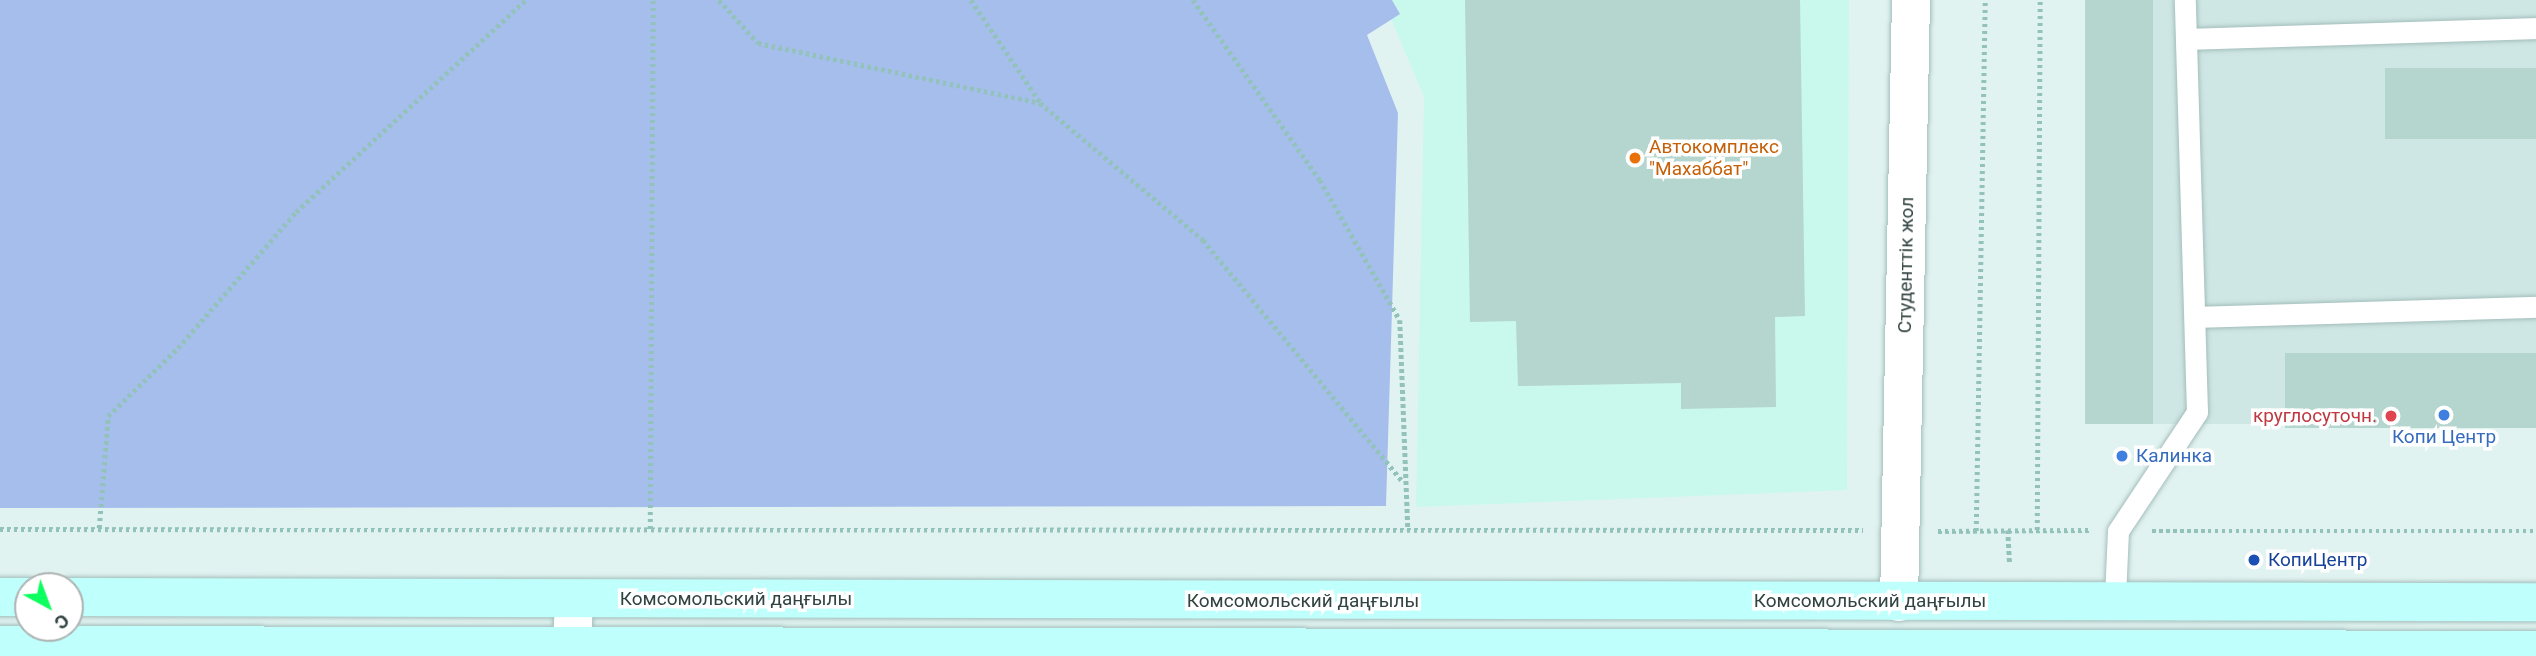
<!DOCTYPE html>
<meta charset="utf-8">
<style>
body{margin:0}
#map{position:relative;width:2536px;height:656px;overflow:hidden;background:#e1f3f1;font-family:Roboto,sans-serif}
div>[style]{position:absolute}
[style*='--x']{left:calc(var(--x)*1px);top:calc(var(--y)*1px);width:calc(var(--w)*1px);rotate:calc(var(--a)*1deg)}
.residential>*{inset:0;background:#cfe7e4;transform-origin:0 0}
.commercial>*{inset:0;background:#c9f8ed}
.green>*{inset:0;background:#a5beec}
.building>*{inset:0;background:#b5d5cf;transform-origin:0 0}
.path>*{height:4.5px;margin-top:-2.25px;transform-origin:0;background:repeating-linear-gradient(90deg,#93c2bb 0 3.5px,transparent 0 7px)}
.roads{filter:drop-shadow(0 0 2px #a3bebb) drop-shadow(0 0 2px #a3bebb)}
.lane>*{height:21px;margin:-10.5px;padding:0 10.5px;transform-origin:10.5px;border-radius:10.5px;background:#fff}
.street>*{height:38px;margin:-19px;padding:0 19px;transform-origin:19px;border-radius:19px;background:#fff}
.secondary>*{height:38px;margin:-19px;padding:0 19px;transform-origin:19px;border-radius:19px;background:#bffffc}
.dots>*{width:19px;height:19px;translate:-50% -50%;box-sizing:border-box;border:4px solid #fff;border-radius:50%}
span{translate:-50% -50%;white-space:nowrap;text-align:center;line-height:1.15;-webkit-text-stroke:7px #fff;paint-order:stroke}
.food-label{font-size:19px;color:#c56008}
.left{translate:0 -50%;text-align:left}
.street-label{font-size:19px;color:#314441}
.health-label{font-size:19px;color:#be3a42}
.right{translate:-100% -50%;text-align:right}
.shop-label{font-size:19px;color:#366cbe}
.transit-label{font-size:19px;color:#164399}
.north{position:absolute;left:14px;top:572px;width:70px;height:70px;box-sizing:border-box;background:#fff;border:2px solid #adb4b3;border-radius:50%;rotate:139deg;font-size:19px;font-weight:700;line-height:28px;text-align:center;color:#314441}
.north::after{content:'';display:block;margin:auto;width:24px;height:32px;background:#0cff5f;clip-path:polygon(50% 0,100% 100%,50% 72%,0 100%)}
</style>
<div id="map">
<div class="residential">
<div style="left:2086px;top:0;width:450px;height:424px"></div>
</div>
<div class="commercial">
<div style="clip-path:polygon(1383px 0,1849px 0,1847px 490px,1416px 507px,1424px 97px)"></div>
</div>
<div class="green">
<div style="clip-path:polygon(0 0,1392px 0,1400px 14px,1367px 35px,1398px 113px,1386px 506px,0 508px)"></div>
</div>
<div class="building">
<div style="clip-path:polygon(1465px 0,1800px 0,1805px 316px,1775px 317px,1776px 407px,1681px 409px,1681px 383px,1518px 386px,1516px 321px,1470px 322px)"></div>
<div style="left:2085px;top:0;width:68px;height:424px"></div>
<div style="left:2536px;top:68px;width:71px;height:151px;rotate:90deg"></div>
<div style="left:2536px;top:353px;width:75px;height:251px;rotate:90deg"></div>
</div>
<div class="path">
<div style="--x:719;--y:0;--w:58;--a:47.8"></div>
<div style="--x:758;--y:43;--w:288;--a:12"></div>
<div style="--x:1040;--y:103;--w:213;--a:40"></div>
<div style="--x:1203;--y:240;--w:314;--a:50.4"></div>
<div style="--x:971;--y:0;--w:123;--a:55.9"></div>
<div style="--x:1193;--y:0;--w:220;--a:54.8"></div>
<div style="--x:1320;--y:180;--w:161;--a:60.3"></div>
<div style="--x:1400;--y:320;--w:210;--a:87.8"></div>
<div style="--x:99;--y:528;--w:112;--a:-85.4"></div>
<div style="--x:108;--y:416;--w:98;--a:-44.2"></div>
<div style="--x:178;--y:348;--w:180;--a:-49.1"></div>
<div style="--x:296;--y:212;--w:313;--a:-42.7"></div>
<div style="--x:0;--y:529;--w:1863;--a:0.03"></div>
<div style="--x:650;--y:529;--w:529;--a:-89.68"></div>
<div style="--x:2008;--y:530;--w:34;--a:87"></div>
<div style="--x:2037;--y:530;--w:530;--a:-89.68"></div>
<div style="--x:1938;--y:531;--w:153;--a:-0.4"></div>
<div style="--x:1976;--y:531;--w:531;--a:-89.03"></div>
<div style="--x:2152;--y:531;--w:384;--a:0"></div>
</div>
<div class="roads">
<div class="lane">
<div style="--x:2187;--y:39;--w:349;--a:-1.8"></div>
<div style="--x:2195;--y:317;--w:341;--a:-1.7"></div>
<div style="--x:2115;--y:597;--w:66;--a:-87.4"></div>
<div style="--x:2118;--y:531;--w:143;--a:-56.4"></div>
<div style="--x:2197;--y:412;--w:412;--a:-91.7"></div>
</div>
<div class="street">
<div style="--x:1899;--y:602;--w:602;--a:-88.86"></div>
<div style="--x:572;--y:648;--w:49;--a:-87.7"></div>
</div>
<div class="secondary">
<div style="--x:0;--y:597;--w:28;--a:0"></div>
<div style="--x:70;--y:597;--w:2466;--a:0.12"></div>
<div style="--x:0;--y:645;--w:2536;--a:0.11"></div>
</div>
</div>
<div class="dots">
<div style="left:1635px;top:158px;background:#e8710a"></div>
<div style="left:2444px;top:415px;background:#3f7fe0"></div>
<div style="left:2391px;top:416px;background:#e0444e"></div>
<div style="left:2122px;top:456px;background:#3f7fe0"></div>
<div style="left:2254px;top:560px;background:#1a4fb4"></div>
</div>
<div class="food-label">
<span class="left" style="left:1649px;top:158px">Автокомплекс<br>"Махаббат"</span>
</div>
<div class="street-label">
<span style="left:1906px;top:265px;rotate:-89deg">Студенттік жол</span>
<span style="left:736px;top:599px">Комсомольский даңғылы</span>
<span style="left:1303px;top:601px">Комсомольский даңғылы</span>
<span style="left:1870px;top:601px">Комсомольский даңғылы</span>
</div>
<div class="health-label">
<span class="right" style="left:2377px;top:416px">круглосуточн.</span>
</div>
<div class="shop-label">
<span style="left:2444px;top:437px">Копи Центр</span>
<span class="left" style="left:2136px;top:456px">Калинка</span>
</div>
<div class="transit-label">
<span class="left" style="left:2268px;top:560px">КопиЦентр</span>
</div>
<div class="north">С</div>
</div>
